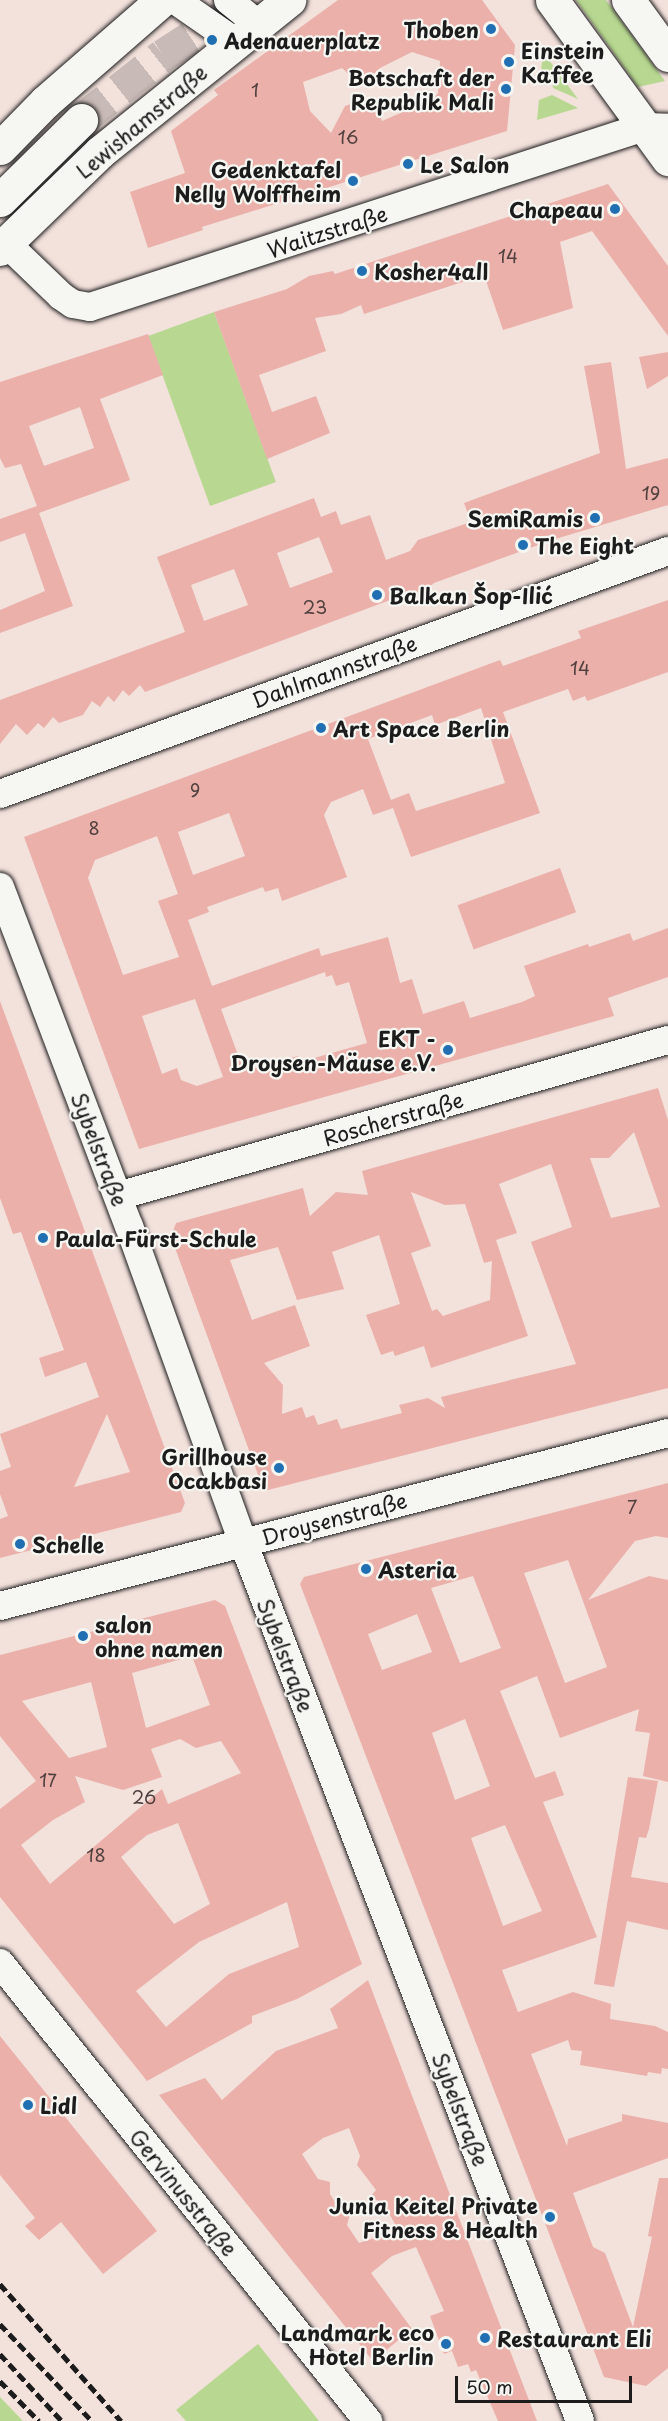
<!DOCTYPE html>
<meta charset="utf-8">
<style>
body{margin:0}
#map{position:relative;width:668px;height:2421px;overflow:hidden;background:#f3e1dc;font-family:"Playpen Sans",sans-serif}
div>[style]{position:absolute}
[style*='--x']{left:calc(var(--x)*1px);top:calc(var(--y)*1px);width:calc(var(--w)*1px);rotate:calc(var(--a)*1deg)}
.green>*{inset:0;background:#b8d891;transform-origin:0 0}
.building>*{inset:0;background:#ebb0a9;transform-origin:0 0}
.secondary-tunnel>*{height:33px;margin-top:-16.5px;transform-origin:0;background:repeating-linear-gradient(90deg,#c8bab6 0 33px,transparent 0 49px)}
.roads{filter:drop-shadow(0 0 2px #1c1c1c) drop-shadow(0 0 2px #1c1c1c)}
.street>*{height:28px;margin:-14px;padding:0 14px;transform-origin:14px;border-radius:14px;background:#f6f6f2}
.secondary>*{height:33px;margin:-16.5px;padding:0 16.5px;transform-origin:16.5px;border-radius:16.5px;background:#f6f6f2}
.rail>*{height:4.5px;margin-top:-2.25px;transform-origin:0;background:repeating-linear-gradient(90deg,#1c1c1c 0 9px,transparent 0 13.5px)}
.dots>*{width:16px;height:16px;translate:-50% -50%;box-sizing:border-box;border:3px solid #f6f6f2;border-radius:50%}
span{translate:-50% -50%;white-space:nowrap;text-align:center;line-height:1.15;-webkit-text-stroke:4.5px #f6f6f2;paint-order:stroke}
.number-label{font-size:18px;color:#50413f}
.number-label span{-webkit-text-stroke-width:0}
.poi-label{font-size:21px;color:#1c1c1c;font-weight:700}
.right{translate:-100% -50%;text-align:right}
.left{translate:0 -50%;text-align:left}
.street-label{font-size:21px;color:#1c1c1c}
.scale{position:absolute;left:455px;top:2376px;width:177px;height:27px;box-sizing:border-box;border:3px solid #1c1c1c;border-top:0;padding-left:8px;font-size:18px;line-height:21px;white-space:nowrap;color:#1c1c1c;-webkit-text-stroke:4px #f6f6f2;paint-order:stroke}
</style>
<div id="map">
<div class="green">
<div style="clip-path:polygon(576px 0,606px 0,665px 81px,638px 87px)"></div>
<div style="clip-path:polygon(543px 52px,578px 99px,553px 88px,552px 77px,541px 71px)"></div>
<div style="clip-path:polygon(552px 95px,578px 108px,537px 120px,539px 100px)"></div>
<div style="left:214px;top:312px;width:181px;height:70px;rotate:70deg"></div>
<div style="clip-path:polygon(258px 2344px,319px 2421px,186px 2421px,176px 2410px)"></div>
<div style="clip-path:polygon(0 2397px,23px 2421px,0 2421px)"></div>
</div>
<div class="building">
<div style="clip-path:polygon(evenodd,338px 0,482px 0,515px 45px,507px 131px,202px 227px,203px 230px,148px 248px,130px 192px,185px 173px,171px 131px,218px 95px,214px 90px,338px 0,412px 52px,440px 61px,438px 93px,433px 99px,382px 121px,373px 96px,345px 106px,331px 133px,310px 111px,303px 82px,342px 68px,361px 86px,380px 68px,412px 52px)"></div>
<div style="clip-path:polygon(608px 184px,668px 266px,668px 336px,592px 231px,560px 242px,573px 308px,503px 330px,484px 275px,364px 314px,361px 305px,341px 314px,315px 318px,326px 351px,259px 375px,272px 412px,316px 396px,330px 433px,267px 459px,214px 312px,287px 289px,309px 276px,333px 271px,335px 274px)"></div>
<div style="clip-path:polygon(evenodd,148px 334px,163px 375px,100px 399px,130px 480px,39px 513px,73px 606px,0 633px,0 610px,45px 591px,25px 533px,0 542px,0 519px,37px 506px,21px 464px,5px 468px,0 458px,0 382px,148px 334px,80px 407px,94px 448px,44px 466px,29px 426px,80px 407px)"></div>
<div style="clip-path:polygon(668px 352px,668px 376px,647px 389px,639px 357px)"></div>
<div style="clip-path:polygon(evenodd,611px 362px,626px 469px,668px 458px,668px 505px,552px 540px,434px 583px,415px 599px,390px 600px,145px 692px,140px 685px,129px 696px,123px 690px,114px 702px,108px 696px,100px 707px,92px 701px,83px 715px,59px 723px,53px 717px,44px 728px,38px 723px,27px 735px,16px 724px,0 744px,0 700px,185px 632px,157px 557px,314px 498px,321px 517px,336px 511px,341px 525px,370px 515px,386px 560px,410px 551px,418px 540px,471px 522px,464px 503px,600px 453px,584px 366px,611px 362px,319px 537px,333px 572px,290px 588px,277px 553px,319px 537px,611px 362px,234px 569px,248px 605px,204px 621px,191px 585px,234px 569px)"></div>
<div style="clip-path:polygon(evenodd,668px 600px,668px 672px,587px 701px,585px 696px,573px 701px,568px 689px,503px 712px,540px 813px,411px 857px,393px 808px,373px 815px,363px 789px,331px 802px,324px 815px,347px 877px,282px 901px,278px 888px,265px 892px,263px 887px,207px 907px,209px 912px,188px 920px,212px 986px,319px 948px,321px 956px,388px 937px,400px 983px,412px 979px,423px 1014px,464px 1001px,470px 1018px,522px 1002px,535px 996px,524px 966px,588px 944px,589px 947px,630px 933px,633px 941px,668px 928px,668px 977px,608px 998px,614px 1016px,139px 1149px,24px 837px,500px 660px,503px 666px,581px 638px,578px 631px,668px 600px,481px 708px,505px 783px,416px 811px,409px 793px,391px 800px,368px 739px,432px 715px,435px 725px,481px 708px,668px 600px,229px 813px,245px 856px,193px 875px,178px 832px,229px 813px,668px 600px,157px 836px,178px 894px,158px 901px,179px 957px,123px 975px,88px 878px,95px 860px,157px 836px,668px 600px,325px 972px,326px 977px,332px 975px,336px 986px,349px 982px,367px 1043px,300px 1062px,298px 1056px,244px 1071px,221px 1009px,325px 972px,668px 600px,195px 999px,223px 1077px,197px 1086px,181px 1080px,177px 1068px,162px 1074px,142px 1016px,195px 999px)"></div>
<div style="left:560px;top:868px;width:47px;height:109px;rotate:70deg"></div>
<div style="clip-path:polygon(evenodd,0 1001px,185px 1503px,181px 1512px,0 1558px,0 1519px,8px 1516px,0 1494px,0 1471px,11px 1467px,0 1434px,99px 1397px,86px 1362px,45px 1377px,39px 1358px,64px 1350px,21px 1232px,13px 1234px,0 1198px,0 1001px,107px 1414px,130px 1472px,74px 1487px,106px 1416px,107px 1414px)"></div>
<div style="clip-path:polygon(evenodd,658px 1088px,668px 1120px,668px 1388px,264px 1491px,171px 1237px,176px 1223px,303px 1188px,310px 1216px,336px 1192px,368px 1195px,362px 1171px,658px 1088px,634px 1132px,660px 1207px,611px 1218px,590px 1158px,609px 1158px,634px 1132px,658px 1088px,551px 1164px,572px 1227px,531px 1242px,576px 1364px,441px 1397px,445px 1408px,428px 1398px,399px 1405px,402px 1413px,341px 1429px,337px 1419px,318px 1425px,314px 1415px,306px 1418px,302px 1407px,282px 1414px,283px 1385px,264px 1363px,310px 1346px,295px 1305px,252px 1320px,230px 1260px,278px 1247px,297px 1300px,344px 1289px,332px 1252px,379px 1235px,400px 1304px,366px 1315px,381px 1355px,393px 1351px,395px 1356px,424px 1346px,431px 1368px,528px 1336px,496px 1240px,517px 1233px,499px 1184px,551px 1164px,658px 1088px,411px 1192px,445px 1205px,465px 1204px,484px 1263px,492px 1261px,490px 1300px,443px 1316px,437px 1309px,432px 1311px,411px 1253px,431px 1246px,411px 1192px)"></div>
<div style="clip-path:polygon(evenodd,668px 1483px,668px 1538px,656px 1536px,635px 1541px,588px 1600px,649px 1576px,668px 1580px,668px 1782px,643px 1776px,650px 1733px,635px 1731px,639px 1709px,560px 1738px,537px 1676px,500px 1691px,535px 1778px,555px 1771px,564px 1795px,543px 1802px,597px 1937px,502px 1970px,518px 2012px,573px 1992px,611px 2004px,610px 2019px,655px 2026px,668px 2032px,668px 2069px,662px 2068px,661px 2074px,648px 2072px,647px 2076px,580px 2065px,582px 2051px,571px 2050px,568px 2040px,531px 2054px,567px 2146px,568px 2139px,622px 2121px,622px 2114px,668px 2123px,668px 2158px,573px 2193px,593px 2247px,605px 2253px,633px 2327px,652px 2237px,648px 2236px,659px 2178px,668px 2178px,668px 2368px,646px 2386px,604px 2377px,300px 1584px,304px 1577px,668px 1483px,568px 1560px,607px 1667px,565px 1683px,524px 1573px,568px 1560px,668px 1483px,473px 1576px,501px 1648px,460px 1663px,431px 1588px,473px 1576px,668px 1483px,417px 1614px,432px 1652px,382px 1670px,368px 1634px,417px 1614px,668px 1483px,465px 1719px,490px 1786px,455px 1800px,432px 1733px,465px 1719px,668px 1483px,505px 1825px,542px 1911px,503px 1926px,471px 1838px,505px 1825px)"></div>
<div style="clip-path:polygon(evenodd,215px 1600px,225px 1606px,362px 1964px,297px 1999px,252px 2016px,252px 2023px,147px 2081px,0 1897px,0 1809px,36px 1781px,0 1736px,0 1655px,215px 1600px,192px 1656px,210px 1705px,146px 1728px,132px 1673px,192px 1656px,215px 1600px,91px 1682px,107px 1747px,69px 1758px,22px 1701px,91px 1682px,215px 1600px,180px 1739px,196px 1748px,221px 1741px,241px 1773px,168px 1804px,162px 1789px,50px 1884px,21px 1845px,53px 1820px,85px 1802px,75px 1776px,123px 1790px,162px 1777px,151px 1749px,180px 1739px,215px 1600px,178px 1823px,210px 1904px,174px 1924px,121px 1857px,147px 1835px,178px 1823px,215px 1600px,287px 1902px,299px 1947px,229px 1974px,166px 2027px,136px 1991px,199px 1942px,287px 1902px)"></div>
<div style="clip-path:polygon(628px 1777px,658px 1781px,649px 1829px,646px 1838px,639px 1837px,631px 1877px,668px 1883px,668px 1930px,627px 1921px,614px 1987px,594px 1984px)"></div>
<div style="clip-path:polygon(evenodd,368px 1980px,422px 2122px,537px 2421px,498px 2421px,476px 2370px,471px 2372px,468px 2364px,458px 2367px,452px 2351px,444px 2354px,430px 2316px,444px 2311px,416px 2247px,392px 2256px,371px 2273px,412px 2329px,373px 2361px,159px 2095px,205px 2078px,222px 2100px,276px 2051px,338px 2028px,330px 2009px,368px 1980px,349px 2128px,360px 2156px,357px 2165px,376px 2190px,370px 2197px,383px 2203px,395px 2224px,380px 2236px,359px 2243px,347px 2225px,351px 2210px,340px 2210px,330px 2194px,330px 2182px,318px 2179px,302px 2154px,323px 2138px,349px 2128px)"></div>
<div style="clip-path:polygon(0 2036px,157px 2231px,103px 2274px,61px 2222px,39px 2240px,25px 2226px,35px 2218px,0 2175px)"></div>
</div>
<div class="secondary-tunnel">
<div style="--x:81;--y:120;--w:105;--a:-38.4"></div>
<div style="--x:163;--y:55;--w:87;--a:-32.8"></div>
</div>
<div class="roads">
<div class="street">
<div style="--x:175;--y:0;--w:75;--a:34.7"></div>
<div style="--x:228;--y:0;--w:40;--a:39"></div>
<div style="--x:6;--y:243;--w:76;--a:43.9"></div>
<div style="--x:61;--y:296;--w:14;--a:34"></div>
<div style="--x:73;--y:304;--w:17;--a:10"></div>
<div style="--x:90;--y:307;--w:583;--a:-18"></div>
<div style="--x:644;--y:127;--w:24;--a:2"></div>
<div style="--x:0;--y:794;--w:711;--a:-19.99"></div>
<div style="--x:0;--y:887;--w:363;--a:69.2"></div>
<div style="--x:129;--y:1226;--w:336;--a:70.2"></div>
<div style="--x:243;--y:1542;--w:941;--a:69.02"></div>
<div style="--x:118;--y:1196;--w:572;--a:-15.84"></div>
<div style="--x:0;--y:1606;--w:690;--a:-14.52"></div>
<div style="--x:0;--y:1963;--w:588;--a:51.22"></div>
</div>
<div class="secondary">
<div style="--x:552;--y:0;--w:197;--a:53.9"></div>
<div style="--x:628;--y:0;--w:68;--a:54"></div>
<div style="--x:0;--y:148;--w:64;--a:-45.6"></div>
<div style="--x:45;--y:102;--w:155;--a:-41.1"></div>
<div style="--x:0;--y:200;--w:114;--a:-44.6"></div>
<div style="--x:0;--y:249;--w:139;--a:-44.1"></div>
<div style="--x:100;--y:152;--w:243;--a:-38.8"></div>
</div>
</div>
<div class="rail">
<div style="--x:0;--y:2284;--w:183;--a:48.5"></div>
<div style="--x:0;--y:2324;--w:134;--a:46.5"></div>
<div style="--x:0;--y:2354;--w:91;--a:47.2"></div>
<div style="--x:0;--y:2381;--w:56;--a:45.7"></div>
</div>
<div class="dots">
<div style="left:491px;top:29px;background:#1f6fb2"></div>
<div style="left:212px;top:40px;background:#1f6fb2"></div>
<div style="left:509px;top:62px;background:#1f6fb2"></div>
<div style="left:506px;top:89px;background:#1f6fb2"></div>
<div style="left:408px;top:164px;background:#1f6fb2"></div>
<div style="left:353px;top:181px;background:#1f6fb2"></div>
<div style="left:615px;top:209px;background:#1f6fb2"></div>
<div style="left:362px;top:271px;background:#1f6fb2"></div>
<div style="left:595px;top:518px;background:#1f6fb2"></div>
<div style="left:523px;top:545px;background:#1f6fb2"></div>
<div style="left:377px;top:595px;background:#1f6fb2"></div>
<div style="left:321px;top:728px;background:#1f6fb2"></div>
<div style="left:448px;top:1050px;background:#1f6fb2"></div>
<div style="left:43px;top:1238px;background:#1f6fb2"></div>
<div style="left:279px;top:1468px;background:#1f6fb2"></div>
<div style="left:20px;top:1544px;background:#1f6fb2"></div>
<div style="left:366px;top:1569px;background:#1f6fb2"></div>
<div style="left:83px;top:1636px;background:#1f6fb2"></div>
<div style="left:28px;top:2105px;background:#1f6fb2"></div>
<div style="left:550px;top:2217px;background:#1f6fb2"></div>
<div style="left:485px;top:2338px;background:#1f6fb2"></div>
<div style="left:446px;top:2344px;background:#1f6fb2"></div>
</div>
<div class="number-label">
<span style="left:255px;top:90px">1</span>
<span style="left:348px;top:137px">16</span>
<span style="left:508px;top:256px">14</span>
<span style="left:651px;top:493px">19</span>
<span style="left:315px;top:607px">23</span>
<span style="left:580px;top:668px">14</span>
<span style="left:195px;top:790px">9</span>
<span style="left:94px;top:828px">8</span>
<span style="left:632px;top:1507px">7</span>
<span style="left:48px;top:1780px">17</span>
<span style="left:144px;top:1797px">26</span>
<span style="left:96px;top:1855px">18</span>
</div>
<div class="poi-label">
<span class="right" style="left:479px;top:29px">Thoben</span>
<span class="left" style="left:224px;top:40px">Adenauerplatz</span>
<span class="left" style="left:521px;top:62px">Einstein<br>Kaffee</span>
<span class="right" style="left:494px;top:89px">Botschaft der<br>Republik Mali</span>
<span class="left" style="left:420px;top:164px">Le Salon</span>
<span class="right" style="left:341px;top:181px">Gedenktafel<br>Nelly Wolffheim</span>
<span class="right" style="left:603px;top:209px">Chapeau</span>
<span class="left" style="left:374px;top:271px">Kosher4all</span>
<span class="right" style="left:583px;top:518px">SemiRamis</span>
<span class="left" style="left:535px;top:545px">The Eight</span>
<span class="left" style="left:389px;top:595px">Balkan Šop-Ilić</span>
<span class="left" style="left:333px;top:728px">Art Space Berlin</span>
<span class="right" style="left:436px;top:1050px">EKT -<br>Droysen-Mäuse e.V.</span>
<span class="left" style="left:55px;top:1238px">Paula-Fürst-Schule</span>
<span class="right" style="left:267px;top:1468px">Grillhouse<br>Ocakbasi</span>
<span class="left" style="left:32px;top:1544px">Schelle</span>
<span class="left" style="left:378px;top:1569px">Asteria</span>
<span class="left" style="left:95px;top:1636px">salon<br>ohne namen</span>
<span class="left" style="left:40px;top:2105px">Lidl</span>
<span class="right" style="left:538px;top:2217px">Junia Keitel Private<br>Fitness &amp; Health</span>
<span class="right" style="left:434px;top:2344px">Landmark eco<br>Hotel Berlin</span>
<span class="left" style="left:497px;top:2338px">Restaurant Eli</span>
</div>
<div class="street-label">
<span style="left:141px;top:121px;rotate:-40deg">Lewishamstraße</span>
<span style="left:327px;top:231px;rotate:-18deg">Waitzstraße</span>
<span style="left:334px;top:671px;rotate:-20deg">Dahlmannstraße</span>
<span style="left:393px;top:1118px;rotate:-16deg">Roscherstraße</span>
<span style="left:100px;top:1149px;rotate:69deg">Sybelstraße</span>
<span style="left:334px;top:1518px;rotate:-15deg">Droysenstraße</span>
<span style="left:286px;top:1655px;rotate:69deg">Sybelstraße</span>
<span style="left:461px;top:2109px;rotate:69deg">Sybelstraße</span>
<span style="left:184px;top:2192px;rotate:51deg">Gervinusstraße</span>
</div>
<div class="scale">50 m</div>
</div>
